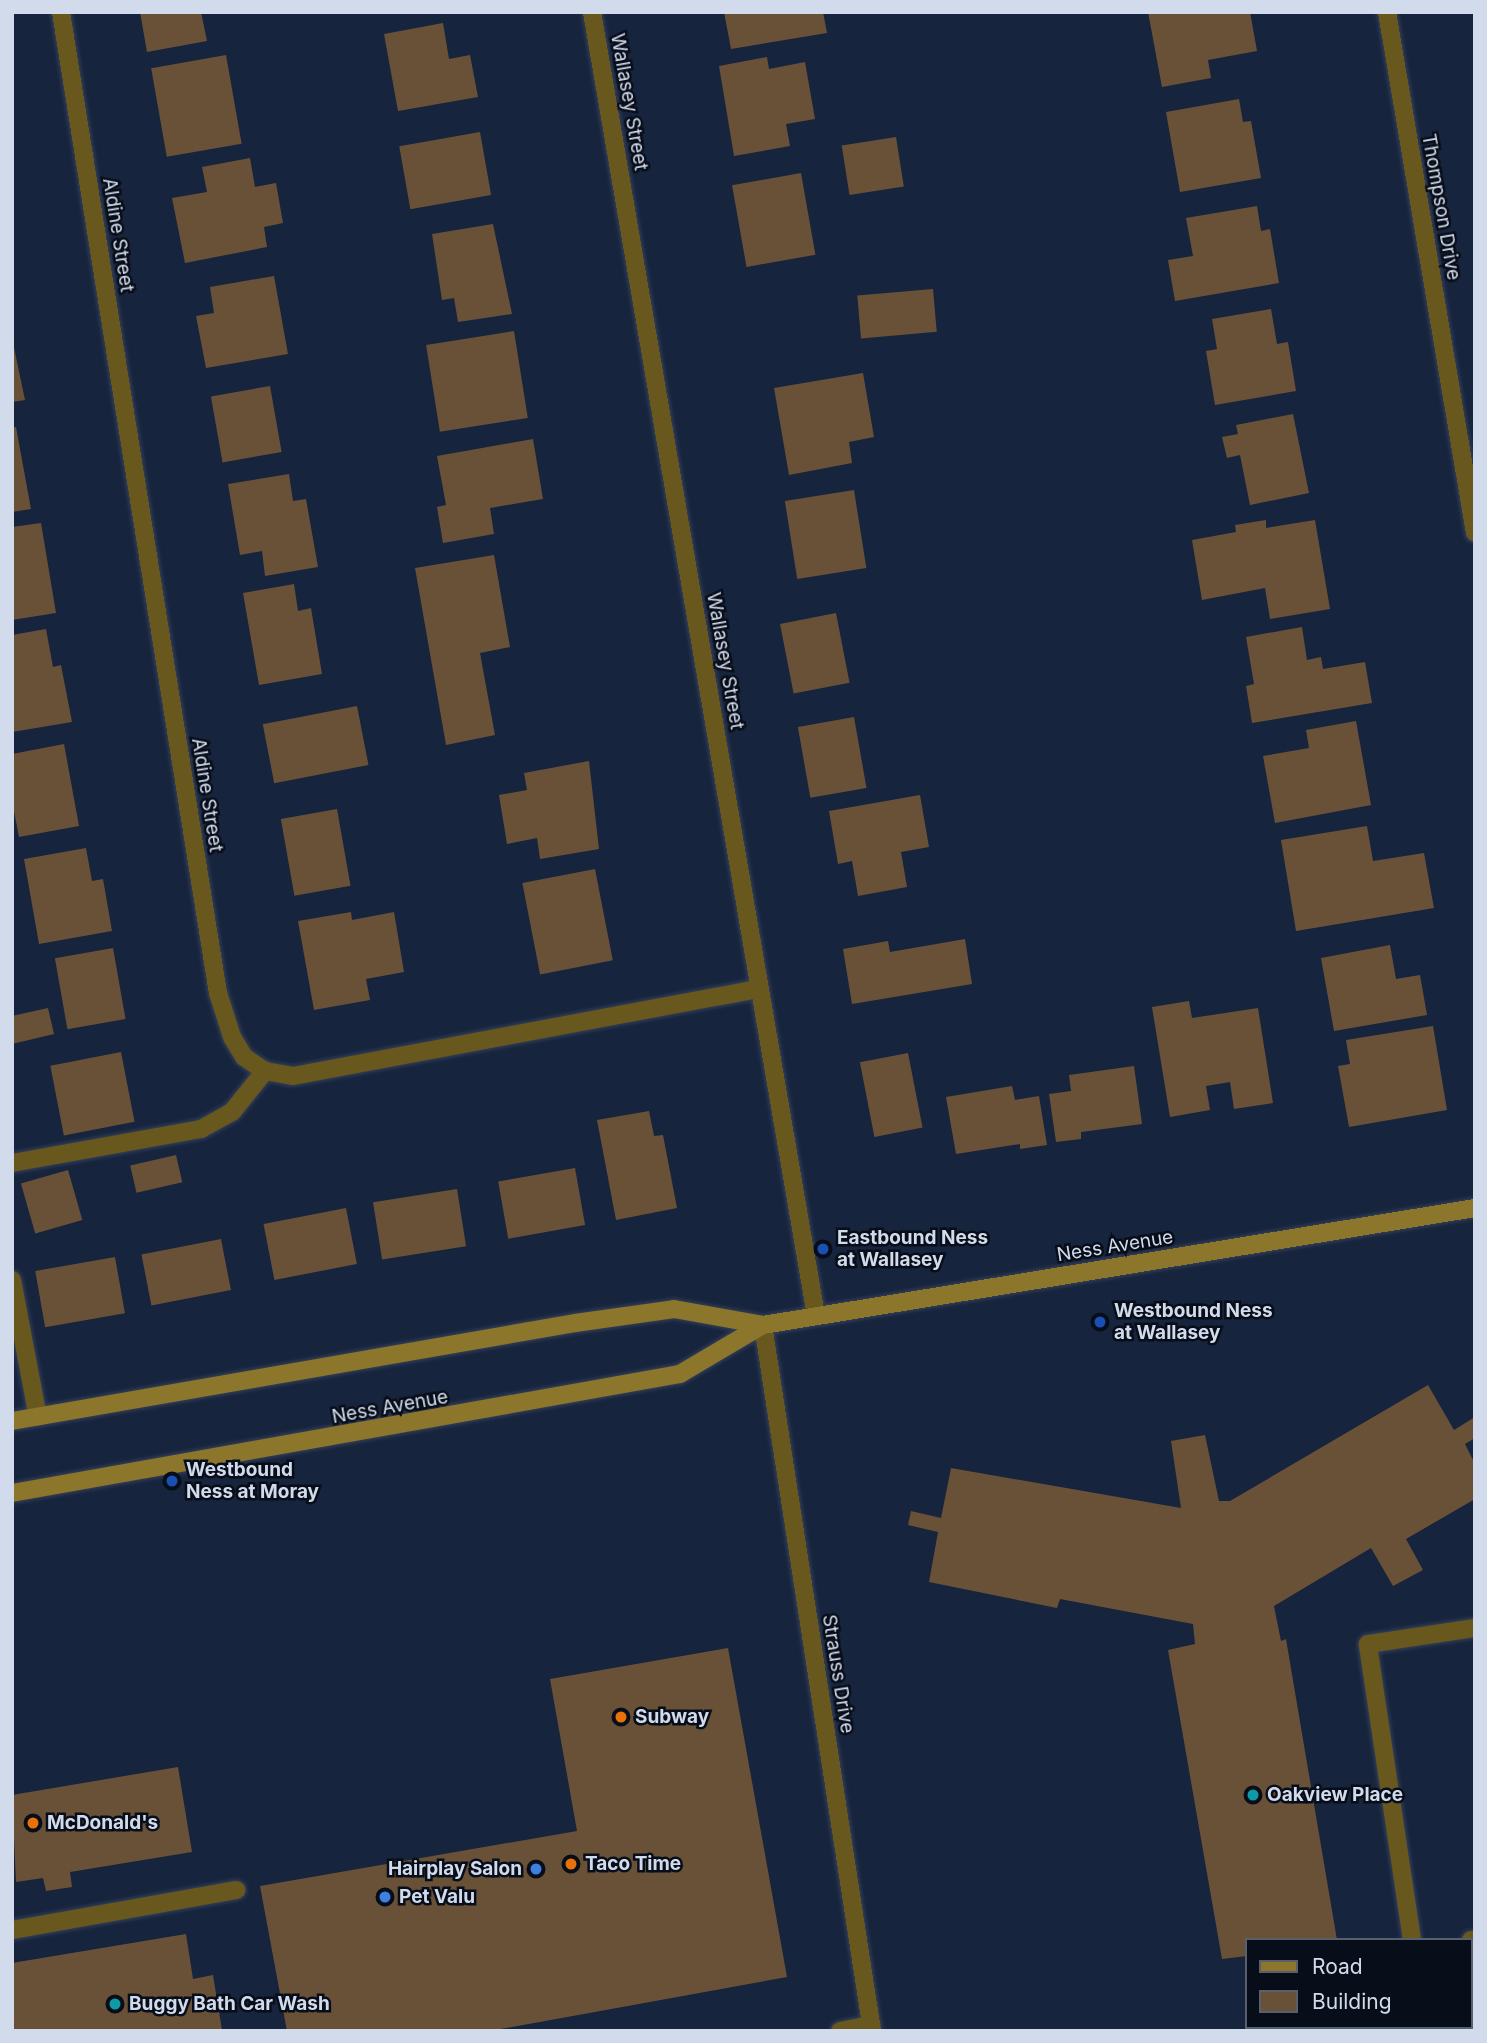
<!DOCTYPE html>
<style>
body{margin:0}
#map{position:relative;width:1487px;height:2043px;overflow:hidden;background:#17243d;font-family:Inter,sans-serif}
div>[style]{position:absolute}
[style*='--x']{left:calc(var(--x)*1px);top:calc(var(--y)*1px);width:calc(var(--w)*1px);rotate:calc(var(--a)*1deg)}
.building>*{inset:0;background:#695138;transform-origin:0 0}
.roads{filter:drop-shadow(0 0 2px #354159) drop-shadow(0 0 2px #354159)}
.service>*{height:18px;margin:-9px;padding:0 9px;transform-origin:9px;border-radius:9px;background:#69581e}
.minor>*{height:18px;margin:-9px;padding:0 9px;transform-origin:9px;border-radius:9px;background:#69581e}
.secondary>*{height:18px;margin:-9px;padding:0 9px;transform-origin:9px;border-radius:9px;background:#8b762c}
.dots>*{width:19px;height:19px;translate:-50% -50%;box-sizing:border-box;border:4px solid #080e19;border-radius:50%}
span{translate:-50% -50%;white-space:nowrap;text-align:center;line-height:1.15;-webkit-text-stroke:5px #080e19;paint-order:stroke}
.street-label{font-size:19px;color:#d2dbec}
.poi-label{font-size:19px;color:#d2dbec;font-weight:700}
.left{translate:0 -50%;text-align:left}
.right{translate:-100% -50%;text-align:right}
.frame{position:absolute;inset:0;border:14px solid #d2dbec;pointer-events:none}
.legend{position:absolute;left:1245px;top:1938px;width:228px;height:91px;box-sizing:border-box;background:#080e19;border:2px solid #59606d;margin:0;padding:9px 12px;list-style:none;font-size:21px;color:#d2dbec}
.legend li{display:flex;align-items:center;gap:14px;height:35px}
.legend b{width:35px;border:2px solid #59606d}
</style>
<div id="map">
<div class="building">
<div style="clip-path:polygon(140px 12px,201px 12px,207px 41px,147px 52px)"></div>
<div style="clip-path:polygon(724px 12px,823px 12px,827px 33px,731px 49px)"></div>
<div style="clip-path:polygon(1148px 12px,1250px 12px,1257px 51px,1208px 60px,1211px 78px,1162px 87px)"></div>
<div style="clip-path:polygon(443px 23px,449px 59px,470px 55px,478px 97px,398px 111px,384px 34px)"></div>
<div style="left:226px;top:55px;width:90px;height:76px;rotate:80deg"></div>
<div style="clip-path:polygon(767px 57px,769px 69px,805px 62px,815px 119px,786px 124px,790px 146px,734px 156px,719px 66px)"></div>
<div style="clip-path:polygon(1239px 99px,1243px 122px,1251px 121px,1261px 178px,1180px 192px,1166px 112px)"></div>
<div style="left:480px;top:132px;width:64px;height:82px;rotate:80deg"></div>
<div style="left:896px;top:137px;width:50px;height:55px;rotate:81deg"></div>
<div style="clip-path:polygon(250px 158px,255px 187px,276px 183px,283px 223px,264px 227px,267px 247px,185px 263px,172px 198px,207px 192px,202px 167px)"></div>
<div style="left:801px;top:173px;width:83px;height:70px;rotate:80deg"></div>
<div style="clip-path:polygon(1257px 206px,1261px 231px,1270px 229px,1279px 283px,1175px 301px,1168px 260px,1193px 256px,1186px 218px)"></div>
<div style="clip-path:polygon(493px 224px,512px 314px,458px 322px,454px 298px,442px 300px,432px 234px)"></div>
<div style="clip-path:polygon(274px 276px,288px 354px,206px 368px,196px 316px,214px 313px,210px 287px)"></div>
<div style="left:933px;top:289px;width:43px;height:76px;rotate:85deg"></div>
<div style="clip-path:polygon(1271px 309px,1277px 344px,1288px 342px,1296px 391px,1215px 405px,1206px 351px,1217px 349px,1212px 319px)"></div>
<div style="left:514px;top:331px;width:88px;height:89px;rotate:81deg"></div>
<div style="clip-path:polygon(12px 338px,25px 400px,12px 402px)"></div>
<div style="clip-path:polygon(863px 373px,874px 437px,849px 442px,852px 463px,789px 475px,774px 388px)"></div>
<div style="left:270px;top:386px;width:67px;height:60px;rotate:80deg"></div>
<div style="clip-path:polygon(1293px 414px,1309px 493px,1250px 505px,1240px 455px,1227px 458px,1222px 437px,1238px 434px,1236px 425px)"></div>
<div style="clip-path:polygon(16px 427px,31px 509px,12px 512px,12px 428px)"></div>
<div style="clip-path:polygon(533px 439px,543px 499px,490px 508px,494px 534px,443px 543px,437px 507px,446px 505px,437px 456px)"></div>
<div style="clip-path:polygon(289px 474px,293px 501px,306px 499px,318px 567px,265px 576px,262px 551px,240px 555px,228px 484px)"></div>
<div style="left:854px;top:490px;width:79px;height:70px;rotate:81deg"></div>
<div style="clip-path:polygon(1266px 520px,1266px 528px,1315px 520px,1330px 609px,1270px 619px,1265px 588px,1202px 600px,1192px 540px,1236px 532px,1235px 525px)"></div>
<div style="clip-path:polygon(41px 523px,56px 613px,12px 620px,12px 527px)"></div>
<div style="clip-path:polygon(494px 555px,510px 647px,480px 653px,495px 735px,446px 745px,415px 568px)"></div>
<div style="clip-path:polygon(294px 584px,298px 611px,311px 608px,322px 674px,259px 685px,243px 593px)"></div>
<div style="left:836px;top:613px;width:71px;height:57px;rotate:79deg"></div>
<div style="clip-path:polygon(1302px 627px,1307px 660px,1321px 657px,1323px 669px,1365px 662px,1372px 703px,1252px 723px,1246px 686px,1254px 684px,1246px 637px)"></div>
<div style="clip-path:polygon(46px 629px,53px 667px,61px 665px,72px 722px,12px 732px,12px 635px)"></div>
<div style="left:357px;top:706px;width:60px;height:96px;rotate:79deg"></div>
<div style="left:854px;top:717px;width:72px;height:57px;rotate:80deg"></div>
<div style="clip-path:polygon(1356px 721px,1371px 805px,1275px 823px,1263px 756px,1309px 748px,1306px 730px)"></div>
<div style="clip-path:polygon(64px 744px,79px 826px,19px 837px,12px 801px,12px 754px)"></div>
<div style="clip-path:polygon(589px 761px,599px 849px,540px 859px,537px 838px,507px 844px,499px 795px,527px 790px,524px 773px)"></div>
<div style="clip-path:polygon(920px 795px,929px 847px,901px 852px,907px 887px,858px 896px,852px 861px,838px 864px,829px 811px)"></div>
<div style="left:337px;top:809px;width:78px;height:57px;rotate:80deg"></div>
<div style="clip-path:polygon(1367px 826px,1373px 861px,1424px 853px,1434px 908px,1296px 931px,1281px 840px)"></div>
<div style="clip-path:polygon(86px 848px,92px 881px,103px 879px,112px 931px,39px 944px,24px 859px)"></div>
<div style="left:595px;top:869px;width:93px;height:74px;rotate:79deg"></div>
<div style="clip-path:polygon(351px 912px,352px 920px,394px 912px,404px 972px,366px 979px,370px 1000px,314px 1010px,298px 921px)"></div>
<div style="clip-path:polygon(965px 939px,972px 984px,852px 1004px,843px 949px,888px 941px,890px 952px)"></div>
<div style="clip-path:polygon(1390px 945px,1396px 979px,1420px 975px,1427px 1015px,1334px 1031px,1321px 958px)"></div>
<div style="left:113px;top:948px;width:72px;height:59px;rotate:80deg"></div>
<div style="clip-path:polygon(1189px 1001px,1192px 1018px,1258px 1008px,1273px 1103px,1234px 1109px,1230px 1082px,1206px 1086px,1210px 1110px,1170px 1117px,1152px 1007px)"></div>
<div style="clip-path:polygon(48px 1008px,54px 1034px,12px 1044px,12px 1016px)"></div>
<div style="clip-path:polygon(1433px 1026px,1447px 1110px,1349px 1127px,1338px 1066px,1350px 1064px,1346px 1040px)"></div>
<div style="left:121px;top:1052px;width:71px;height:72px;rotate:79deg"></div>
<div style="left:908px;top:1053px;width:76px;height:49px;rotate:79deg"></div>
<div style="clip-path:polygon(1134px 1066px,1142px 1124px,1081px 1132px,1081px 1139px,1056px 1142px,1049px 1094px,1071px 1091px,1069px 1075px)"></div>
<div style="clip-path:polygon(1012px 1086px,1015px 1100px,1039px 1096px,1047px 1145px,1020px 1149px,1020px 1144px,956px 1154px,946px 1097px)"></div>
<div style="clip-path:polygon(649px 1111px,654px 1136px,663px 1135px,677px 1208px,616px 1220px,597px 1120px)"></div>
<div style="left:176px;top:1155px;width:28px;height:47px;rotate:77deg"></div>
<div style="left:575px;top:1168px;width:58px;height:78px;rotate:80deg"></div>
<div style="left:68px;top:1170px;width:52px;height:49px;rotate:74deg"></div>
<div style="left:457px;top:1189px;width:58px;height:85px;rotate:81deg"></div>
<div style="left:346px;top:1208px;width:57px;height:84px;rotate:79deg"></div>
<div style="left:221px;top:1239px;width:52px;height:81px;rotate:79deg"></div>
<div style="left:115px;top:1257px;width:57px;height:81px;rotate:80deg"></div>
<div style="clip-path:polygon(1428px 1385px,1454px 1430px,1475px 1417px,1475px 1438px,1465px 1444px,1475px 1464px,1475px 1499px,1406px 1539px,1423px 1570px,1393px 1586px,1371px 1548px,1274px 1606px,1281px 1641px,1286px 1639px,1337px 1940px,1247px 1940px,1247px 1956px,1222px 1959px,1168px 1650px,1195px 1644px,1193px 1624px,1060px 1599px,1057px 1608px,929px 1582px,938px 1532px,908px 1525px,911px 1511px,941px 1518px,951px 1468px,1181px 1508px,1171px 1441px,1205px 1435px,1219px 1501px,1230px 1501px)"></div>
<div style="clip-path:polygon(728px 1648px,787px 1977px,490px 2031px,287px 2031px,260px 1886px,577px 1831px,550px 1679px)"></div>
<div style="clip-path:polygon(178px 1767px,192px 1852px,70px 1872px,72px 1887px,46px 1891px,43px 1878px,16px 1882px,12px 1795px)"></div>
<div style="clip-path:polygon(186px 1934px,193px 1979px,213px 1975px,222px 2030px,12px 2031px,12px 1963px)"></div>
</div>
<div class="roads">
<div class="service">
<div style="--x:12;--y:1163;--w:192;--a:-10.2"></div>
<div style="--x:201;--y:1129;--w:35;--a:-29"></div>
<div style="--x:232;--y:1112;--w:53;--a:-51.2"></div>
<div style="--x:12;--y:1280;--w:139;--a:79.3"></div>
<div style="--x:12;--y:1930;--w:228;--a:-10.1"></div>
<div style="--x:1412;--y:1940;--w:299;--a:-98.5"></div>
<div style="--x:1368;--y:1644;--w:108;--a:-8.5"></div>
<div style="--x:1471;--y:1940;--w:4;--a:0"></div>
<div style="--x:840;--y:2031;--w:32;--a:-11"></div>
</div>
<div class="minor">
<div style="--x:61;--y:12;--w:993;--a:80.91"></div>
<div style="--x:218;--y:993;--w:46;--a:72.3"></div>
<div style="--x:232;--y:1037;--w:23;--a:59"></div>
<div style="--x:244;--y:1057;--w:25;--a:34"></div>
<div style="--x:265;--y:1071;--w:28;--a:10"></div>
<div style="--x:293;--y:1076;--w:475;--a:-10.6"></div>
<div style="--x:592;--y:12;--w:1323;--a:80.25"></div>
<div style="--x:1387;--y:12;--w:528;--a:80.41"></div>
<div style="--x:763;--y:1325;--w:714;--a:81.22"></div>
</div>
<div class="secondary">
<div style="--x:12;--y:1421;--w:571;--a:-9.87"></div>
<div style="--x:575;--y:1323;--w:100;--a:-8"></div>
<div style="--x:674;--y:1309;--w:90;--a:10.2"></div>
<div style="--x:763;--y:1325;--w:722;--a:-9.33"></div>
<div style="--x:12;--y:1493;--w:679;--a:-10.1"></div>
<div style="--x:680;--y:1374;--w:96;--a:-30.6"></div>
</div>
</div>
<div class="dots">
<div style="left:823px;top:1249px;background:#1a4fb4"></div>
<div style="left:1100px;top:1322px;background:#1a4fb4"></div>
<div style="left:172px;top:1481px;background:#1a4fb4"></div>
<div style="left:621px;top:1717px;background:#e8710a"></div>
<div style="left:1253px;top:1795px;background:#0f9aa8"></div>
<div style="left:33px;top:1823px;background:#e8710a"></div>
<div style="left:571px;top:1864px;background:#e8710a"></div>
<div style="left:536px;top:1869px;background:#3f7fe0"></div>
<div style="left:385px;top:1897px;background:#3f7fe0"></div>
<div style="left:115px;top:2004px;background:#0f9aa8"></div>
</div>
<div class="street-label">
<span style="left:629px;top:102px;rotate:80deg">Wallasey Street</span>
<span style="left:1441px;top:207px;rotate:80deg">Thompson Drive</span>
<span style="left:118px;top:235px;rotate:81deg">Aldine Street</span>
<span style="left:725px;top:661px;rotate:80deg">Wallasey Street</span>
<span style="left:207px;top:795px;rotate:81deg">Aldine Street</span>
<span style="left:1115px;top:1246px;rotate:-9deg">Ness Avenue</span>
<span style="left:390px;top:1407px;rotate:-10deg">Ness Avenue</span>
<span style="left:838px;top:1674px;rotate:81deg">Strauss Drive</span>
</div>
<div class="poi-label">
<span class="left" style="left:837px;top:1249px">Eastbound Ness<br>at Wallasey</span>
<span class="left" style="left:1114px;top:1322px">Westbound Ness<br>at Wallasey</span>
<span class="left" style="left:186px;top:1481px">Westbound<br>Ness at Moray</span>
<span class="left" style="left:635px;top:1717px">Subway</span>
<span class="left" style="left:1267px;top:1795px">Oakview Place</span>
<span class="left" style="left:47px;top:1823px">McDonald's</span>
<span class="left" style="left:585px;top:1864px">Taco Time</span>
<span class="right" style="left:522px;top:1869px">Hairplay Salon</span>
<span class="left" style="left:399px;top:1897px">Pet Valu</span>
<span class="left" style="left:129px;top:2004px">Buggy Bath Car Wash</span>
</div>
<div class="frame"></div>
<ul class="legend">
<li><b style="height:9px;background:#8b762c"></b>Road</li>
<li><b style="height:19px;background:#695138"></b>Building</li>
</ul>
</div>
